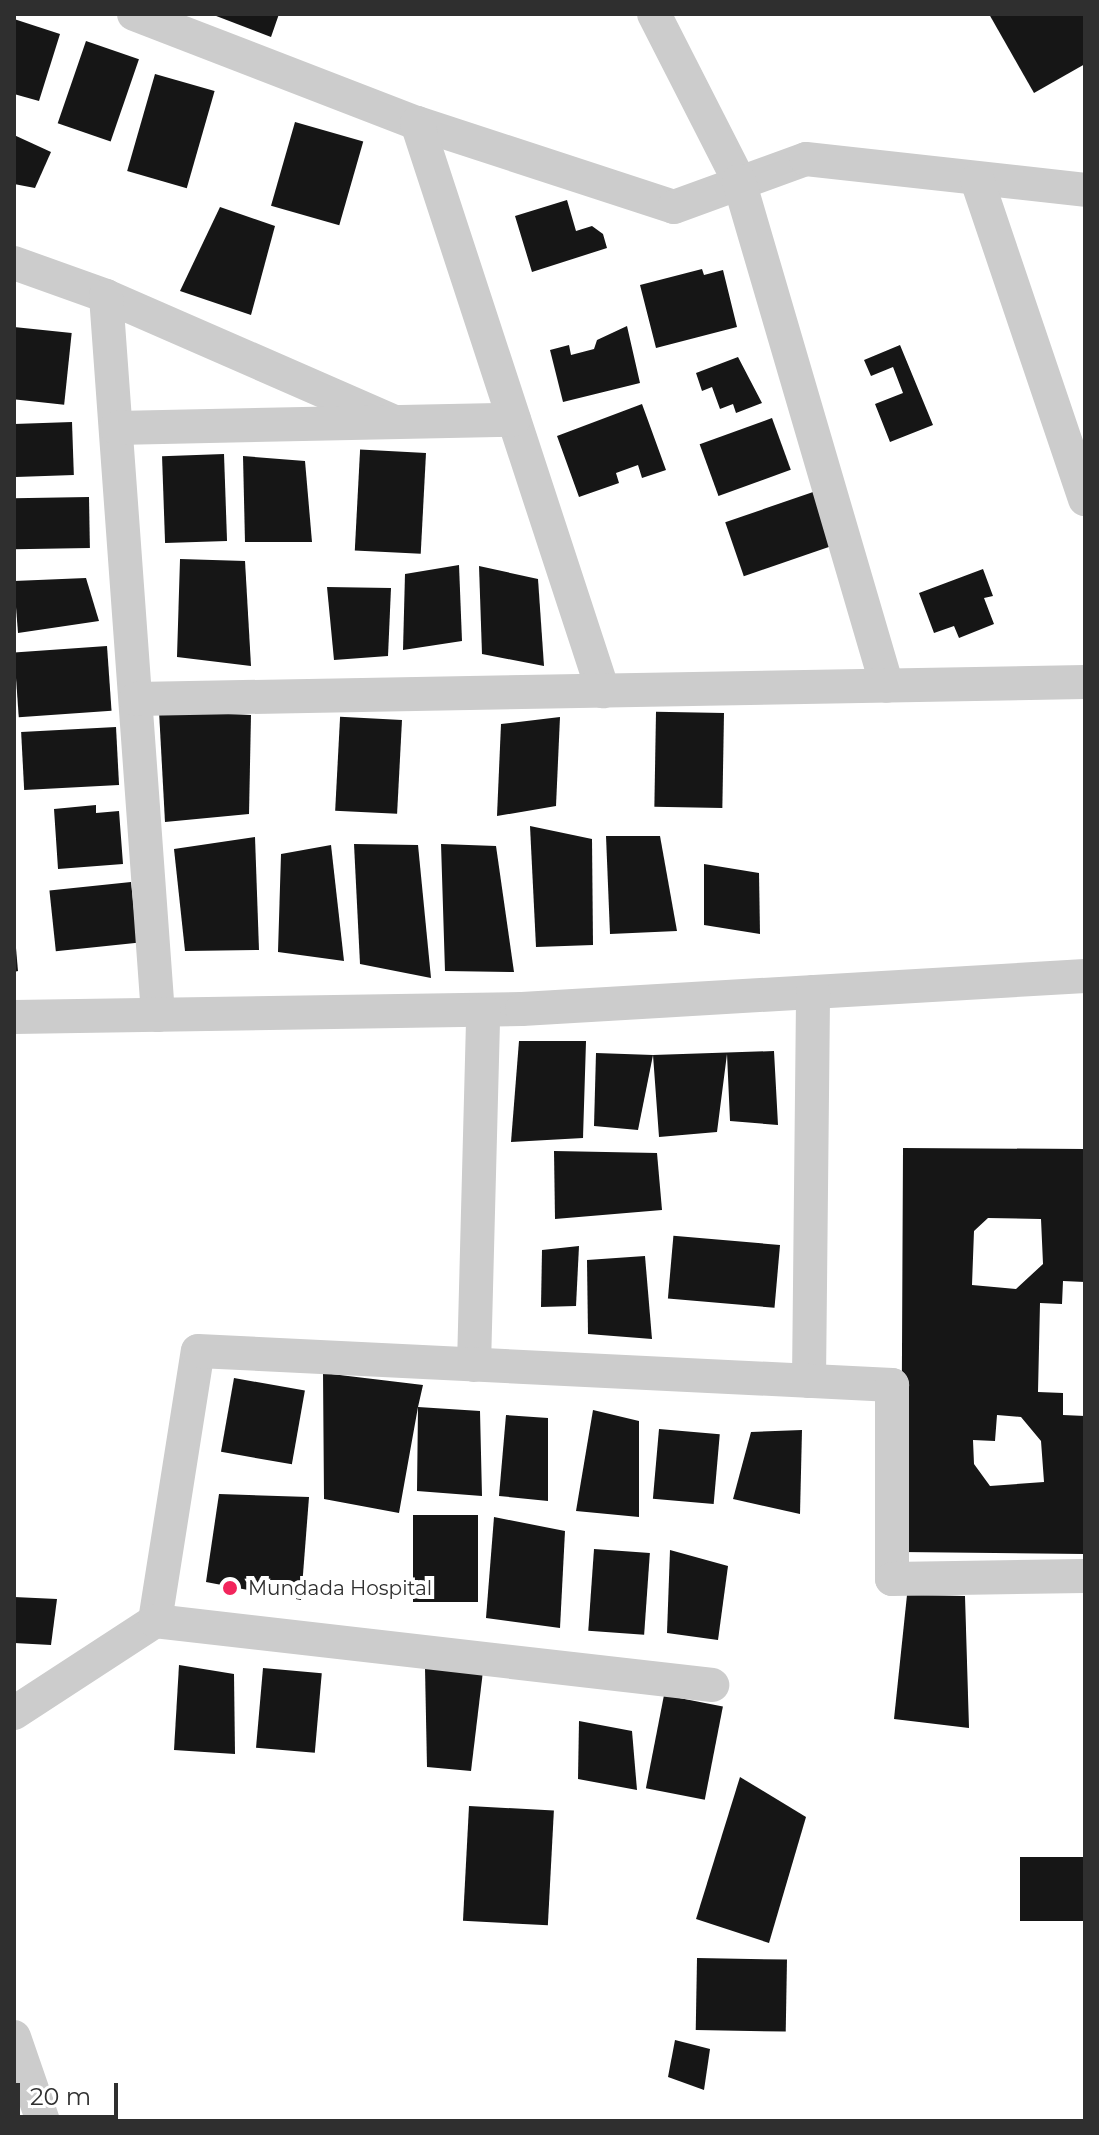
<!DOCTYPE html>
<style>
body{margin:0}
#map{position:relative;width:1099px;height:2135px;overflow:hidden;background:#fff;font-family:Montserrat,sans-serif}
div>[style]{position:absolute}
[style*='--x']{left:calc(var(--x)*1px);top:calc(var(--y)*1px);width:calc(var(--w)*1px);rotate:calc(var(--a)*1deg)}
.building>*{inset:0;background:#161616;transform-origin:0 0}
.minor>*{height:34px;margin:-17px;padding:0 17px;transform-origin:17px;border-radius:17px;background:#ccc}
.dots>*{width:22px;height:22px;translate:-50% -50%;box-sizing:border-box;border:4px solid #fff;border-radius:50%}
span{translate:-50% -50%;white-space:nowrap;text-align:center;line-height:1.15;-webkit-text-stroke:8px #fff;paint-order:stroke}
.poi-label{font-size:20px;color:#2f2f2f}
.left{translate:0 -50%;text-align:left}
.frame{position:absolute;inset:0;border:16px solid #2f2f2f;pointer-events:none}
.scale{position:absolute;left:16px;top:2083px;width:102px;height:36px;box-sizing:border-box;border:4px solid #2f2f2f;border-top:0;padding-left:10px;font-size:24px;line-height:28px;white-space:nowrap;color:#2f2f2f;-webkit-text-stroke:6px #fff;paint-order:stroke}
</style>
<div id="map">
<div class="building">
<div style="clip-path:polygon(211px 14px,279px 14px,271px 37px)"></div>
<div style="clip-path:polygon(989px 14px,1085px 14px,1085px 64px,1034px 93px)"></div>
<div style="clip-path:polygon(14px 19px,60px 34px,39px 101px,14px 94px)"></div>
<div style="left:86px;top:41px;width:56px;height:87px;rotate:19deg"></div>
<div style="left:155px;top:74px;width:62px;height:101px;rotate:16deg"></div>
<div style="left:295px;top:122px;width:71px;height:87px;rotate:16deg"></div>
<div style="clip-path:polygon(14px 135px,51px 152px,35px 188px,14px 184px)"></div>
<div style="clip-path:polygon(567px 200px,576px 231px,592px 226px,603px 234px,607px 248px,532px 272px,515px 216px)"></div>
<div style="clip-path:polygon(220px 207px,275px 226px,251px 315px,180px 291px)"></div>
<div style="clip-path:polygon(702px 269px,704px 275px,723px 270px,737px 327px,656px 348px,640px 285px)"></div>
<div style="clip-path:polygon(627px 326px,640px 383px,563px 402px,550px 350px,569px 345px,571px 355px,594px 349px,597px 340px)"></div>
<div style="left:14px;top:327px;width:58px;height:72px;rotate:6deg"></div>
<div style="clip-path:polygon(900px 345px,933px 425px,890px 442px,875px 404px,903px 393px,893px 367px,871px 376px,864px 360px)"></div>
<div style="clip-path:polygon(738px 357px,762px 403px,736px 413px,733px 404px,720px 409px,712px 387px,702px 391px,696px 373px)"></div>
<div style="clip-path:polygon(642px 404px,666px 470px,642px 478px,638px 465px,616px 473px,619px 483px,579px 497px,557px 436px)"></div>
<div style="left:772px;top:418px;width:55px;height:77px;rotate:70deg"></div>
<div style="left:72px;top:422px;width:53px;height:58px;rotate:88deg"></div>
<div style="left:426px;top:453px;width:101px;height:66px;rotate:93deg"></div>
<div style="left:224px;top:454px;width:87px;height:62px;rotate:88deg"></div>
<div style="clip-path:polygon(243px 456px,305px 461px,312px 542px,245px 542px)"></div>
<div style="left:816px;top:491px;width:57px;height:96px;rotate:71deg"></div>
<div style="left:89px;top:497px;width:51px;height:75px;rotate:89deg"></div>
<div style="clip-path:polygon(180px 559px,245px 561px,251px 666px,177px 657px)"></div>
<div style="clip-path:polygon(459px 565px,462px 641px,403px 650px,405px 574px)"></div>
<div style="clip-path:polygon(479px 566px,538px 579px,544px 666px,482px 654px)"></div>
<div style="clip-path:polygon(983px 569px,993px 596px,984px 598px,994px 624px,959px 638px,954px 626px,934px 633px,919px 593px)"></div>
<div style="clip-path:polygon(86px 578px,99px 621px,18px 633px,14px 581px)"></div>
<div style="clip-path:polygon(327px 587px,391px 588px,388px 656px,334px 660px)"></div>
<div style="left:107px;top:646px;width:65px;height:93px;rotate:86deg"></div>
<div style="clip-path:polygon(159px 711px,251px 715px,249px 814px,165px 822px)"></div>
<div style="left:724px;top:713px;width:95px;height:68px;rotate:91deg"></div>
<div style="clip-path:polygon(560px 717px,556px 806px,497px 816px,501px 724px)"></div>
<div style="left:402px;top:720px;width:94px;height:62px;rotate:93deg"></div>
<div style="left:116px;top:727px;width:58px;height:95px;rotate:87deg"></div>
<div style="clip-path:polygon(96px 805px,96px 813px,119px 811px,123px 864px,58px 869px,54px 809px)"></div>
<div style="clip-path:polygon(530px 826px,592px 839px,593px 945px,536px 947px)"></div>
<div style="clip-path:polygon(606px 836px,660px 836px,677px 931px,610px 934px)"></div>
<div style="clip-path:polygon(255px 837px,259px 950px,185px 951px,174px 849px)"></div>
<div style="clip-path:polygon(354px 844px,418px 845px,431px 978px,360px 964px)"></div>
<div style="clip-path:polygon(441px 844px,496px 846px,514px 972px,445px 971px)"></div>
<div style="clip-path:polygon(331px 845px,344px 961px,278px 952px,281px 854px)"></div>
<div style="clip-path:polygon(704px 864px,759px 873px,760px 934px,704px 925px)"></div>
<div style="left:131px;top:882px;width:61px;height:82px;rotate:84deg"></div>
<div style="clip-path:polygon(14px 948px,16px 948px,18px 971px,14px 972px)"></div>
<div style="clip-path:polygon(519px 1041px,586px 1041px,583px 1138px,511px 1142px)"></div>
<div style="clip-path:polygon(774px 1051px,778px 1125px,730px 1121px,727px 1054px,717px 1132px,659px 1137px,653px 1055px)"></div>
<div style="clip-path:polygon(596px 1053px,653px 1055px,638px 1130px,594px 1126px)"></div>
<div style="clip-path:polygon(evenodd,903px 1148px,1085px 1149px,1085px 1282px,1063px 1281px,1062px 1304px,1040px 1303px,1038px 1392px,1063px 1393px,1063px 1415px,1085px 1416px,1085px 1554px,901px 1552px,903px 1148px,988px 1218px,1041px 1219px,1043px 1264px,1016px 1289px,972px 1285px,974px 1231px,988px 1218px,903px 1148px,997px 1415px,1021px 1417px,1041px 1441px,1044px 1482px,990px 1486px,974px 1464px,973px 1440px,995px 1441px,997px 1415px)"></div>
<div style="clip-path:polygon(554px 1151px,657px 1153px,662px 1210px,555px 1219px)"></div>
<div style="left:780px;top:1245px;width:63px;height:107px;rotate:95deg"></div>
<div style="clip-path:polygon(579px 1246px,576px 1306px,541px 1307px,542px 1250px)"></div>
<div style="clip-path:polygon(645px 1256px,652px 1339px,588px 1334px,587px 1260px)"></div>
<div style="clip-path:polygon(323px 1373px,423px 1385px,418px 1407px,480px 1411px,482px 1496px,417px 1491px,418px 1407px,399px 1513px,324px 1499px)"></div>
<div style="left:234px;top:1378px;width:72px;height:75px;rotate:10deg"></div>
<div style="clip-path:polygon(593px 1410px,639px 1421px,639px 1517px,576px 1511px)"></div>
<div style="clip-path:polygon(506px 1415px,548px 1418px,548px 1501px,499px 1496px)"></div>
<div style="left:659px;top:1429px;width:61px;height:70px;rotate:5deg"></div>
<div style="clip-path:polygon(802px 1430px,800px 1514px,733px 1499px,751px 1432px)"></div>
<div style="clip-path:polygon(219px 1494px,309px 1497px,301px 1600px,206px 1582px)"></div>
<div style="left:413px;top:1515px;width:65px;height:87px"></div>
<div style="clip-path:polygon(494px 1517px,565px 1531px,560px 1628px,486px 1618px)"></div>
<div style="left:594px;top:1549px;width:56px;height:82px;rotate:4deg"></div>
<div style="clip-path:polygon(670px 1550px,728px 1566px,718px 1640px,667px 1633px)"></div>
<div style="clip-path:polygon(907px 1595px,965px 1596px,969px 1728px,894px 1719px)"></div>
<div style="clip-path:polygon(14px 1597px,57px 1599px,51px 1645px,14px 1643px)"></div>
<div style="clip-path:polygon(179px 1665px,234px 1674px,235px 1754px,174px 1750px)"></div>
<div style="left:263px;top:1668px;width:59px;height:80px;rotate:5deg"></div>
<div style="clip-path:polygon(425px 1668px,483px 1671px,471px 1771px,427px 1767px)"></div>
<div style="left:664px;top:1695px;width:60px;height:95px;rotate:11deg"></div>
<div style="clip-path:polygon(579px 1721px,632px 1731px,637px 1790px,578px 1779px)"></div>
<div style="clip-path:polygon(740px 1777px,806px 1817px,769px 1943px,696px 1919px)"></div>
<div style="left:469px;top:1806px;width:85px;height:115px;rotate:3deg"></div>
<div style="left:1085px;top:1857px;width:64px;height:65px;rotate:90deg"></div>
<div style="left:697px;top:1958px;width:90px;height:72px;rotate:1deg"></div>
<div style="clip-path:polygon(675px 2040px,710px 2049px,704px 2090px,668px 2077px)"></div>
</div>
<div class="minor">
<div style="--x:134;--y:14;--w:303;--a:21.1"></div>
<div style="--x:417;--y:123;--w:270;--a:18.1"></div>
<div style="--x:674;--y:207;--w:140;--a:-20"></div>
<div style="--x:806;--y:159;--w:281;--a:6.3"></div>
<div style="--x:654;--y:14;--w:187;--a:63"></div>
<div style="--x:739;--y:181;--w:526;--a:73.67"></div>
<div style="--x:417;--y:123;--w:598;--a:71.87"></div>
<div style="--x:977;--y:180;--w:337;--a:71.3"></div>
<div style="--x:14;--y:263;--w:98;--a:19.7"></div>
<div style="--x:106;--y:296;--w:315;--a:23.6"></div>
<div style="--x:106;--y:296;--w:721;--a:85.86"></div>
<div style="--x:116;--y:428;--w:398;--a:-1.2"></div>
<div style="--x:136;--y:699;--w:949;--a:-1.03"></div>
<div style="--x:14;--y:1017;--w:508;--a:-0.9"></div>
<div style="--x:522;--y:1009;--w:564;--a:-3.35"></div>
<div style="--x:474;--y:1365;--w:355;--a:-88.5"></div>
<div style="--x:809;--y:1381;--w:389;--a:-89.4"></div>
<div style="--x:155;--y:1621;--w:273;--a:-81"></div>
<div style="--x:198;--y:1351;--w:695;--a:2.8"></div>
<div style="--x:892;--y:1385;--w:194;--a:90"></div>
<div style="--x:892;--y:1579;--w:193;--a:-0.9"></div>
<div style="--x:14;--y:1713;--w:168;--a:-33.1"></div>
<div style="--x:155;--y:1621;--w:561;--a:6.55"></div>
<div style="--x:14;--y:2037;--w:89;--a:71"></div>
</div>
<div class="dots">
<div style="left:230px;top:1588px;background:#f2255c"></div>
</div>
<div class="poi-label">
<span class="left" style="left:248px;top:1588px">Mundada Hospital</span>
</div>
<div class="frame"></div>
<div class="scale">20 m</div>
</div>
